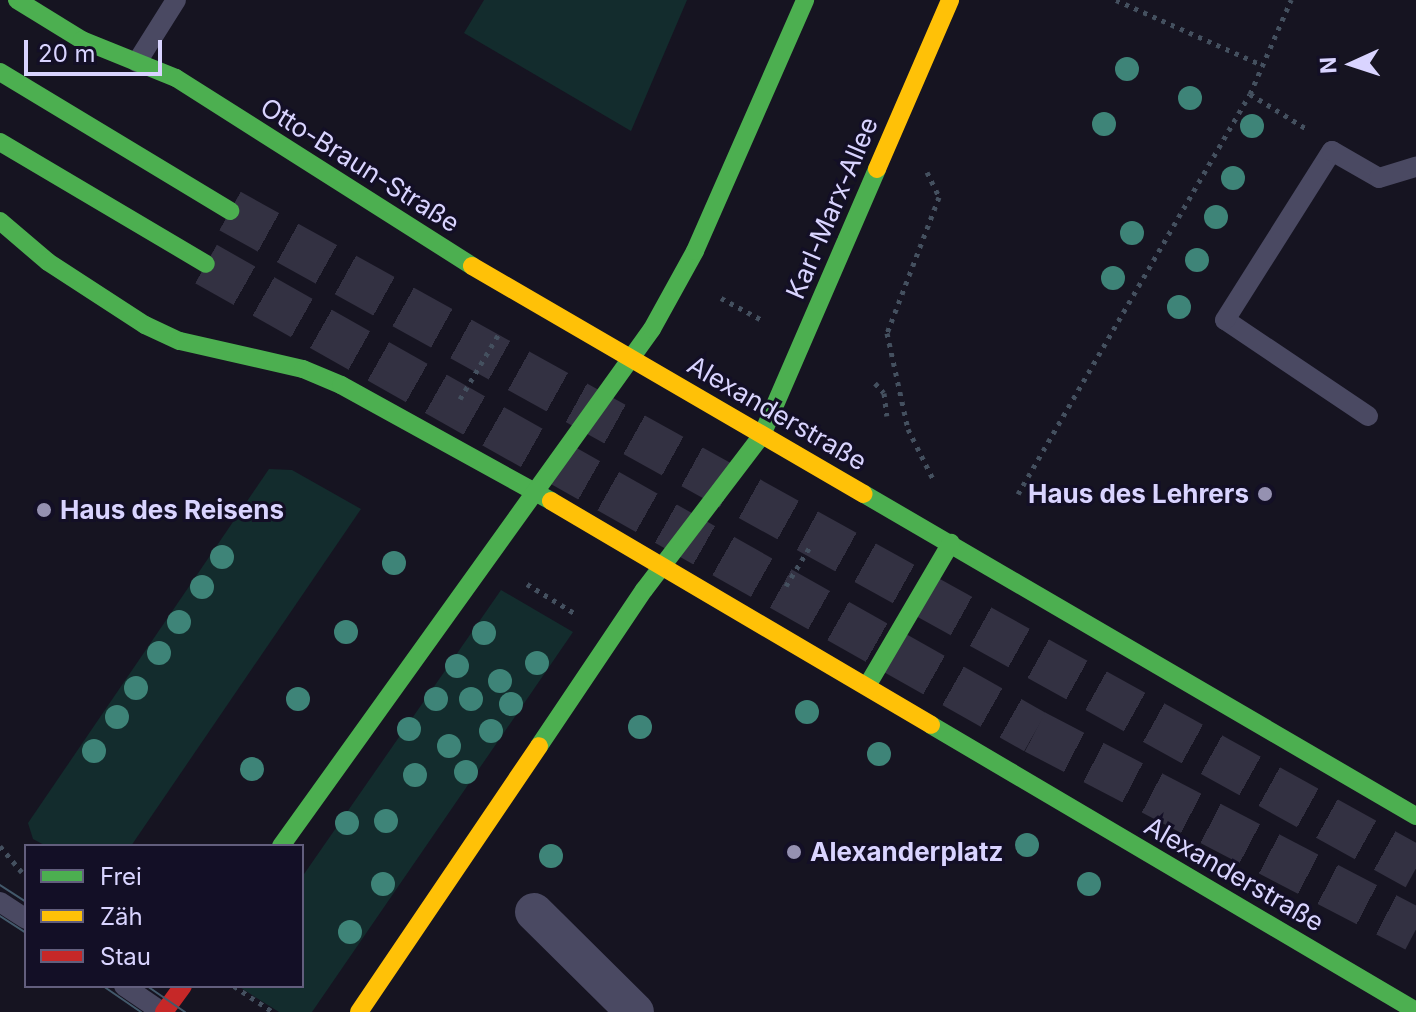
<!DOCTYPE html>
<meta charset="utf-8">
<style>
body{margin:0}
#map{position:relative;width:1416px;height:1012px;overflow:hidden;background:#161421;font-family:Inter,sans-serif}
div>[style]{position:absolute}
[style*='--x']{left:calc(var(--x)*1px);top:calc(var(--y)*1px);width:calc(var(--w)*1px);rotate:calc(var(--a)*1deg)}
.green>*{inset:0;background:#132c2d}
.primary-tunnel>*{height:44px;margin-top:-22px;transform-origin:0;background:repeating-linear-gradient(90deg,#333142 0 44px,transparent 0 66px)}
.path>*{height:5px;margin-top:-2.5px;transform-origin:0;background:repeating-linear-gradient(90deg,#44505f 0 4px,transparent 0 10px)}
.lane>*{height:20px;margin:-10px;padding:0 10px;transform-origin:10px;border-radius:10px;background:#4a4962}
.street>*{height:38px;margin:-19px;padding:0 19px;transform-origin:19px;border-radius:19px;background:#4a4962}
.fast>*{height:18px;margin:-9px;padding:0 9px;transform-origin:9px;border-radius:9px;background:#4caf50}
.slow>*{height:18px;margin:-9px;padding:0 9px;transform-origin:9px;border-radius:9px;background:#ffc107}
.jam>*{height:18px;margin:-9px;padding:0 9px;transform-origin:9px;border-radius:9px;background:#c62828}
.tram>*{height:2px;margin:-1px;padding:0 1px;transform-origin:1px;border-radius:1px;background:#43596b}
.trees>*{width:24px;height:24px;margin:-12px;border-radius:50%;background:#3e8478}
.dots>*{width:22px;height:22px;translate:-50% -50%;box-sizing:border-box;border:4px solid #130f26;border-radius:50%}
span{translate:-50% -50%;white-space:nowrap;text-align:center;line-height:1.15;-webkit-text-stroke:6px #130f26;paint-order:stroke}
.street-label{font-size:26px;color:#d9d4ff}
.poi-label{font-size:26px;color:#d9d4ff;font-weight:700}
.right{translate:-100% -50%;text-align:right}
.left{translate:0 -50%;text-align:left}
.legend{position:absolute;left:24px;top:844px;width:280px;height:144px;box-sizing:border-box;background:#130f26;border:2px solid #625e7d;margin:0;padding:10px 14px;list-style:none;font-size:24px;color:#d9d4ff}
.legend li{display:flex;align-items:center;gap:16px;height:40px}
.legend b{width:40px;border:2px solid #625e7d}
.north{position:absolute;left:1312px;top:24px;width:80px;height:80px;-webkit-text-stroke:6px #130f26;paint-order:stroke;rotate:267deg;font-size:22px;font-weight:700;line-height:32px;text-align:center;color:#d9d4ff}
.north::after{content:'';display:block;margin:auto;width:28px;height:36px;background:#d9d4ff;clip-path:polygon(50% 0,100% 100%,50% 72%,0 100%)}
.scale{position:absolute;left:24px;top:40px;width:138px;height:36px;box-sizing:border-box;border:4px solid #d9d4ff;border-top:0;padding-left:10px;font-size:24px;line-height:28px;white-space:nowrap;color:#d9d4ff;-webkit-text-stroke:6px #130f26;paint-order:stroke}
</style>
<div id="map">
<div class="green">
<div style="clip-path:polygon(484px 0,687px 0,631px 131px,464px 33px)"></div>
<div style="clip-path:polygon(269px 469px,292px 470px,361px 509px,131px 846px,46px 846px,33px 839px,28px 823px)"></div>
<div style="clip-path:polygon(501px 590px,573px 632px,312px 1012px,279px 1012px,238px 986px,302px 986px,302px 877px)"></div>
</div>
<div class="primary-tunnel">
<div style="--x:230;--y:211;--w:1356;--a:28.98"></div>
<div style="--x:206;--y:264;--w:952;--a:29.45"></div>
<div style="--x:1035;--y:732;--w:429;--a:27.5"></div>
</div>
<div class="path">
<div style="--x:1116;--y:0;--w:160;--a:24"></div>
<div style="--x:1250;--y:94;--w:67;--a:31.6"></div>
<div style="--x:927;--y:172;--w:28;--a:64"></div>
<div style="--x:939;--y:197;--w:146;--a:110.9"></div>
<div style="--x:887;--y:333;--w:98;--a:77.7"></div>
<div style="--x:908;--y:429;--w:58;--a:63.4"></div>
<div style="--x:721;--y:298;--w:47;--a:28.2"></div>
<div style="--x:875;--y:383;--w:13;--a:48"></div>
<div style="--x:884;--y:393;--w:23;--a:83"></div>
<div style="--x:460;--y:399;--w:78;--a:-59.2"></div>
<div style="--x:1018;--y:494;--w:462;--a:-59.9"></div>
<div style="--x:1250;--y:94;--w:103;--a:-66.4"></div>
<div style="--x:527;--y:584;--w:57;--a:31.5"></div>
<div style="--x:786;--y:586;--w:48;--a:-58.6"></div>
<div style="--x:0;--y:846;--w:34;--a:50"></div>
<div style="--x:234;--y:986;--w:47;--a:33.7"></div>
</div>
<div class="lane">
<div style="--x:137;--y:62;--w:73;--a:-57.8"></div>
<div style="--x:1368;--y:416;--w:172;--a:-146.1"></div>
<div style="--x:1225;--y:320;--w:200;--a:-57.7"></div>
<div style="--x:1332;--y:151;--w:54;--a:29.9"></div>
<div style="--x:1379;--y:178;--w:39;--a:-17"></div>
<div style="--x:0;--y:902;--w:31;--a:33"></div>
<div style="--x:124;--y:986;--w:46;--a:34.4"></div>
</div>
<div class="street">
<div style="--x:534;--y:912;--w:142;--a:44.7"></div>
</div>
<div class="fast">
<div style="--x:17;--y:0;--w:76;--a:31.6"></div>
<div style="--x:82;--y:40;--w:101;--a:22"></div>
<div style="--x:176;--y:78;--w:351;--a:32.4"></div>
<div style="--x:0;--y:72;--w:269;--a:31.1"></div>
<div style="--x:0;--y:142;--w:239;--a:30.6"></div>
<div style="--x:0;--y:221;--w:63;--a:40.5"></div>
<div style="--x:48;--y:262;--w:116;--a:33"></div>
<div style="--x:145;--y:325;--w:38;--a:25"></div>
<div style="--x:180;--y:341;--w:126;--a:12.8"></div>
<div style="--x:303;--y:369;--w:41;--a:22.8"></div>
<div style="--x:341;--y:385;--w:240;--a:28.9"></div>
<div style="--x:864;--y:494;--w:639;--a:30.26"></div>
<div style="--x:867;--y:686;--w:166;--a:-59.6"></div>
<div style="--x:931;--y:725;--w:563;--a:30.53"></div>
<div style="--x:539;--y:746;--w:188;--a:-56.1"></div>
<div style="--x:644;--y:590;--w:195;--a:-52.7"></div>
<div style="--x:762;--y:435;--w:290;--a:-66.6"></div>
<div style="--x:281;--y:846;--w:636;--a:-54.34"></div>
<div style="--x:652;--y:329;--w:89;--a:-61.1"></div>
<div style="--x:695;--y:251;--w:274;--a:-66.3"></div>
</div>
<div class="slow">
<div style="--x:877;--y:169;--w:184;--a:-66.6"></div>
<div style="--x:472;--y:266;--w:453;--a:30.2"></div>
<div style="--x:551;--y:501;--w:441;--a:30.5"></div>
<div style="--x:359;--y:1012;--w:321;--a:-55.9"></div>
</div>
<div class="jam">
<div style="--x:164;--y:1012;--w:32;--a:-54"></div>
</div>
<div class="tram">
<div style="--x:0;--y:885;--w:31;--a:33"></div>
<div style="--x:0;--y:916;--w:31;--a:33"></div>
<div style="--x:103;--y:986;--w:46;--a:34.4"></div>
<div style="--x:147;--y:986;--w:46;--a:34.4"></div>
</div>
<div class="trees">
<div style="left:1127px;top:69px"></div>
<div style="left:1190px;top:98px"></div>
<div style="left:1104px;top:124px"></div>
<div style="left:1252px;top:126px"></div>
<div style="left:1233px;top:178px"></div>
<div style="left:1216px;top:217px"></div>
<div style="left:1132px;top:233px"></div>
<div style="left:1197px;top:260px"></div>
<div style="left:1113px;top:278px"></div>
<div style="left:1179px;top:307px"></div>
<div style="left:222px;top:557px"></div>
<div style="left:394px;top:563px"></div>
<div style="left:202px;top:587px"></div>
<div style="left:179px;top:622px"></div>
<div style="left:346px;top:632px"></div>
<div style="left:484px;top:633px"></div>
<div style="left:159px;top:653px"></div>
<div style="left:537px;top:663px"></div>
<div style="left:457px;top:666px"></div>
<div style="left:500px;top:681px"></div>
<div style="left:136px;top:688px"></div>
<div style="left:298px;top:699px"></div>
<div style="left:436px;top:699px"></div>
<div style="left:471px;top:699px"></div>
<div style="left:511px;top:704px"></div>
<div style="left:807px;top:712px"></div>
<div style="left:117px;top:717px"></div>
<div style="left:640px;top:727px"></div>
<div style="left:409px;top:729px"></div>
<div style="left:491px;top:731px"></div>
<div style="left:449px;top:746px"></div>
<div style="left:94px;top:751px"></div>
<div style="left:879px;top:754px"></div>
<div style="left:252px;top:769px"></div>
<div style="left:466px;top:772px"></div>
<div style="left:415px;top:775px"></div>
<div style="left:386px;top:821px"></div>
<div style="left:347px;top:823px"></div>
<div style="left:1027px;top:845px"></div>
<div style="left:551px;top:856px"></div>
<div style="left:383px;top:884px"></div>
<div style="left:1089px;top:884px"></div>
<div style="left:350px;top:932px"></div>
</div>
<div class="dots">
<div style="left:1265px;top:494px;background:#9591b1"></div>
<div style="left:44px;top:510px;background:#9591b1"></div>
<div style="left:794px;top:852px;background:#9591b1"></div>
</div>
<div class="street-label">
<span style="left:360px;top:165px;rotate:32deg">Otto-Braun-Straße</span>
<span style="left:832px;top:208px;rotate:-67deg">Karl-Marx-Allee</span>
<span style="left:777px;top:413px;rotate:30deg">Alexanderstraße</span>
<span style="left:1234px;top:874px;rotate:30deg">Alexanderstraße</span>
</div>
<div class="poi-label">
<span class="right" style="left:1249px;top:494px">Haus des Lehrers</span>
<span class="left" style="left:60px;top:510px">Haus des Reisens</span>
<span class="left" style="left:810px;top:852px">Alexanderplatz</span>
</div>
<ul class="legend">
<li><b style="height:10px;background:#4caf50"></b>Frei</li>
<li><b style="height:10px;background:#ffc107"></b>Zäh</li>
<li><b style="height:10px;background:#c62828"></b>Stau</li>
</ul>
<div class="north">N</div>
<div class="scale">20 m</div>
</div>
